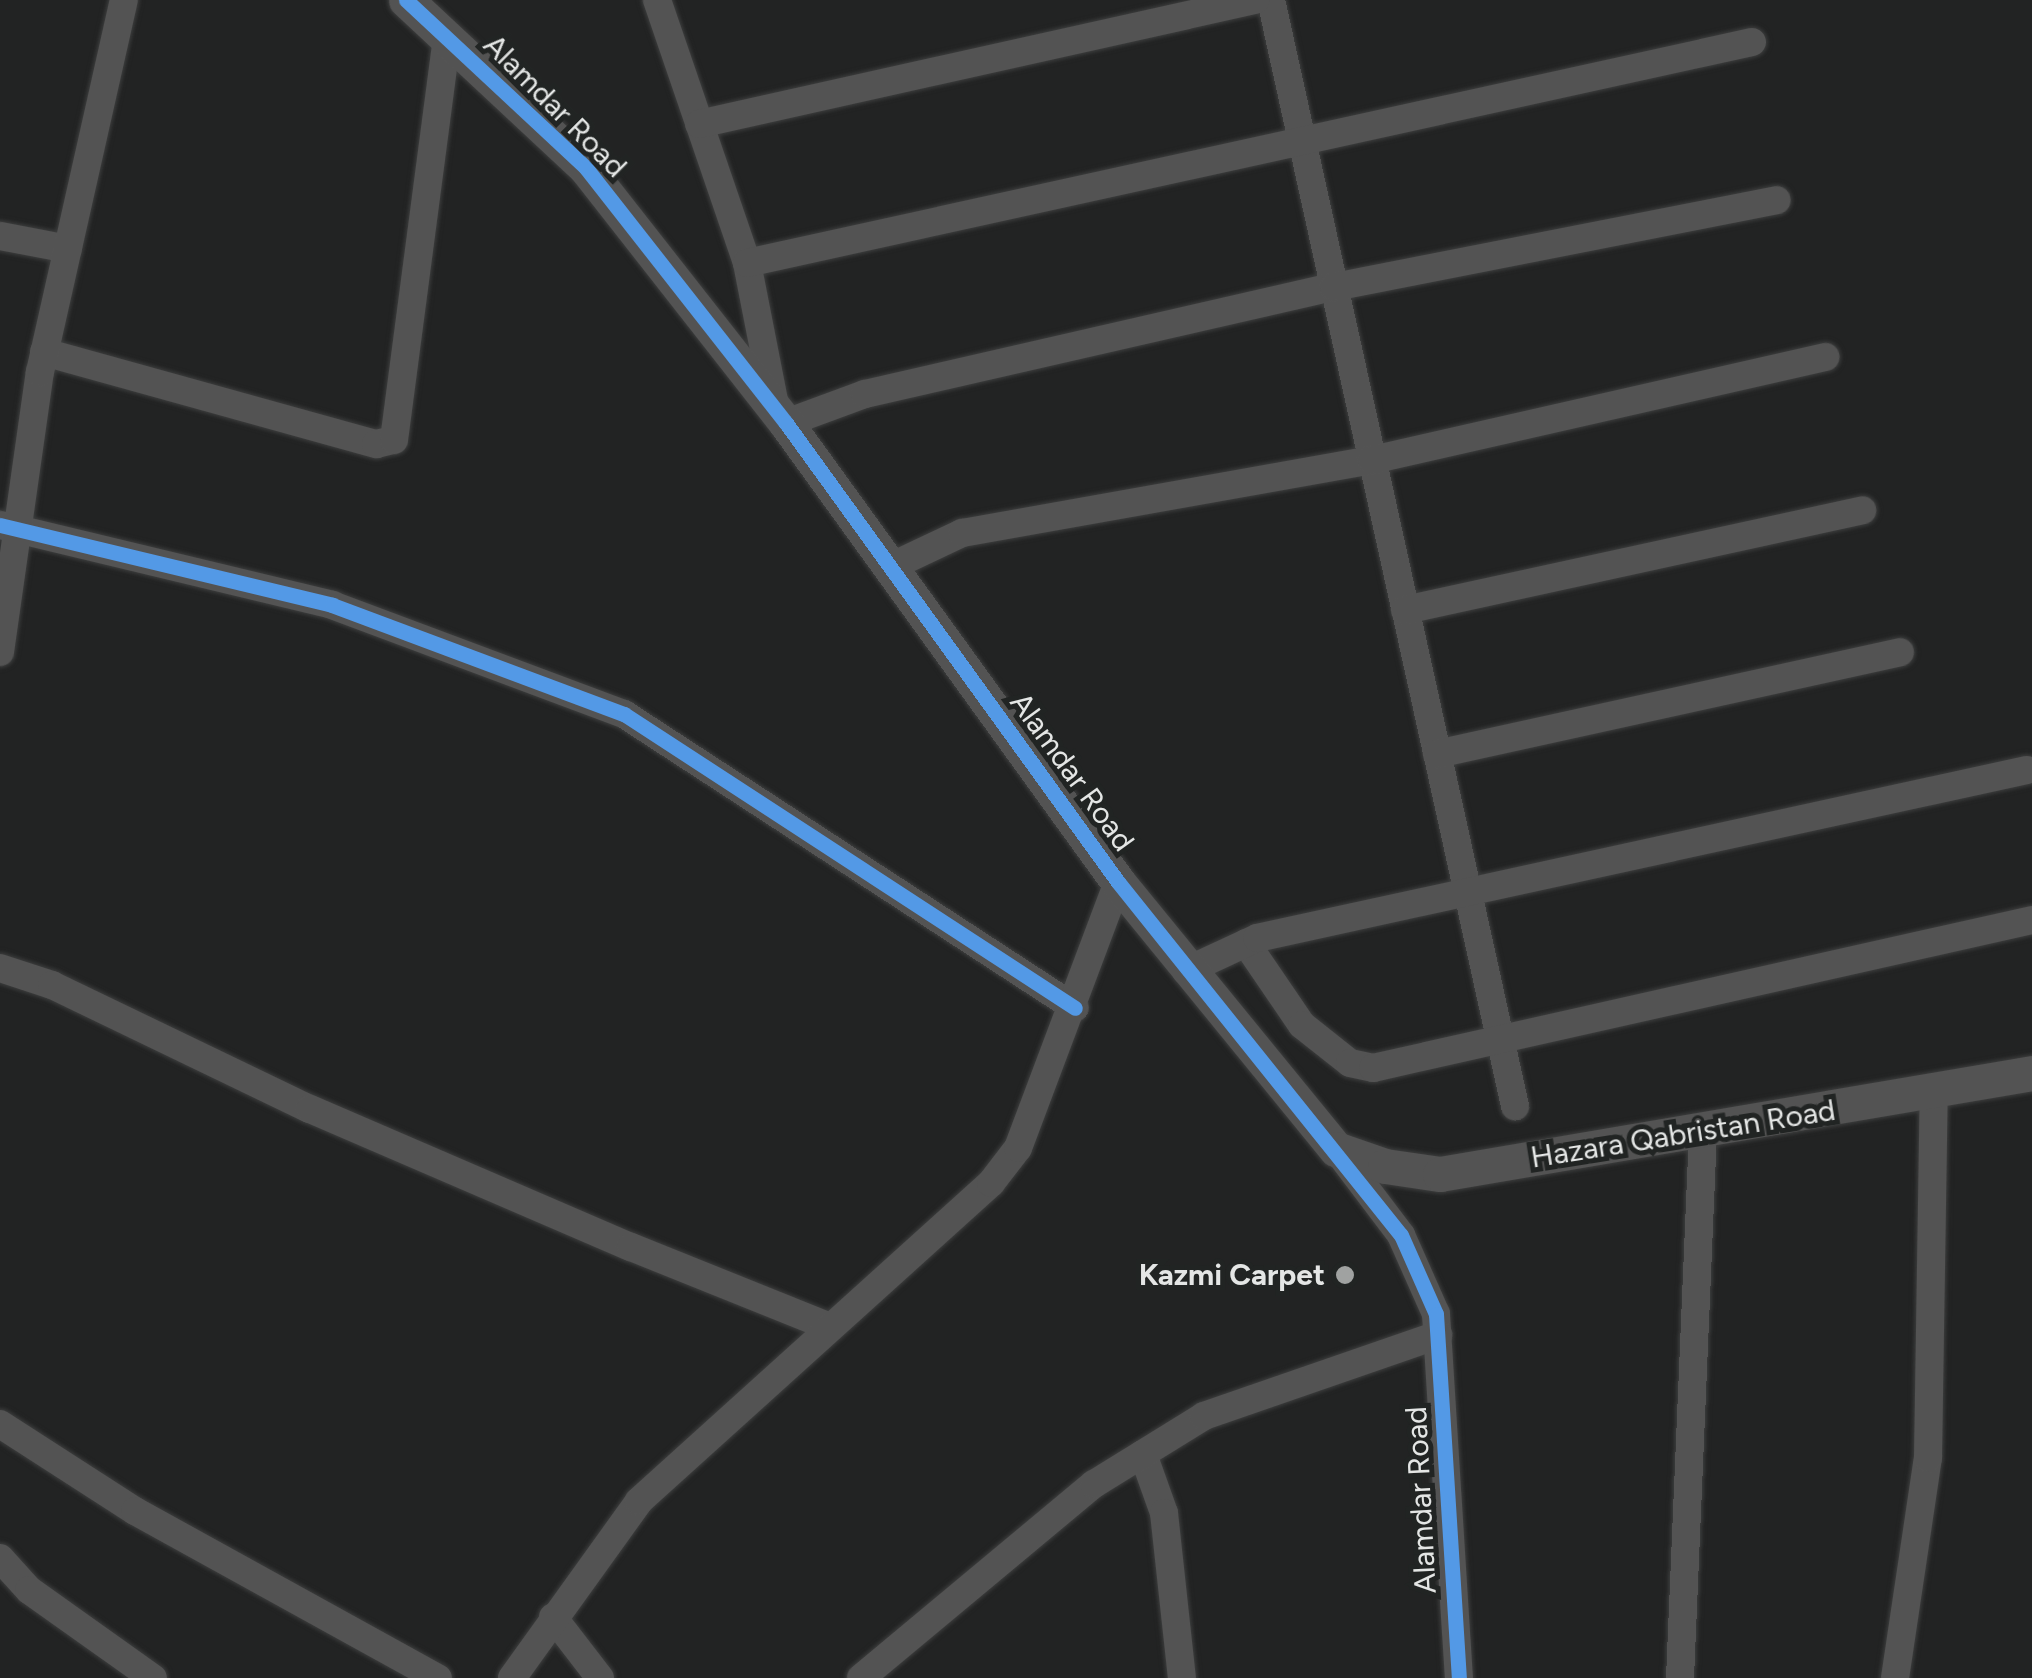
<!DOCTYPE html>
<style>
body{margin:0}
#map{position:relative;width:2032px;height:1678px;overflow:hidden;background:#222323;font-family:Figtree,sans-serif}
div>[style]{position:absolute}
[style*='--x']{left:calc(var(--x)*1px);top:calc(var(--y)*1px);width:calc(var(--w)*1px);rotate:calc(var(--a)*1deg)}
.roads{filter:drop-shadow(0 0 2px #3d3e3e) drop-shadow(0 0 2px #3d3e3e)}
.minor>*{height:28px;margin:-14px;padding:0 14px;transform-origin:14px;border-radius:14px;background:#535353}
.tertiary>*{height:35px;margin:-17.5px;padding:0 17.5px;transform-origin:17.5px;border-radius:17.5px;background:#535353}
.cycleway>*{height:15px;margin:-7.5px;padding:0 7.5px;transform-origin:7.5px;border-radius:7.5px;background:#5399e6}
.dots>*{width:28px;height:28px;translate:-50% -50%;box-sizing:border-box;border:5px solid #212423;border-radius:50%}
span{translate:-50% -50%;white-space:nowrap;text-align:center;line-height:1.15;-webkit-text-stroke:10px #212423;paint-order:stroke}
.street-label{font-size:30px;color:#e4e6e5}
.poi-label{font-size:30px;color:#e4e6e5;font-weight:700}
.right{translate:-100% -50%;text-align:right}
</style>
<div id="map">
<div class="roads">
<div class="minor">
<div style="--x:657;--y:0;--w:278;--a:71.1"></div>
<div style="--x:747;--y:263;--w:146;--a:78.9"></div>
<div style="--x:1271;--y:0;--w:1133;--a:77.56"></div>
<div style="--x:699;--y:124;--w:570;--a:-12.57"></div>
<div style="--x:0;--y:236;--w:69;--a:10.8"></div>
<div style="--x:747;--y:263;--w:1029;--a:-12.4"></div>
<div style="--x:44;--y:352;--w:345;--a:15.5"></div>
<div style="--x:376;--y:444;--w:18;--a:-13"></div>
<div style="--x:394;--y:440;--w:404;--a:-82.5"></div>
<div style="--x:786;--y:423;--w:84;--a:-20.2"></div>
<div style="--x:865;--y:394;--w:481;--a:-12.9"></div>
<div style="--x:1334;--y:287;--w:451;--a:-11.1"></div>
<div style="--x:0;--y:525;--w:342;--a:13.5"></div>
<div style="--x:332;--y:605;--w:312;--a:20.5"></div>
<div style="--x:624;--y:714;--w:538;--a:33.1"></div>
<div style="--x:890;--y:567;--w:80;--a:-25.3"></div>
<div style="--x:962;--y:533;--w:416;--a:-10.1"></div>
<div style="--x:1372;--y:460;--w:465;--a:-12.8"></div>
<div style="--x:1405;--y:610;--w:468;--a:-12.3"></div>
<div style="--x:0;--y:652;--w:283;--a:-81.9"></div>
<div style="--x:40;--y:372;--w:381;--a:-77.3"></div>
<div style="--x:1437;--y:754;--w:474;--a:-12.4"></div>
<div style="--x:1246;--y:943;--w:99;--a:55.7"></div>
<div style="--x:1302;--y:1025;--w:61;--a:38.4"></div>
<div style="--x:1350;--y:1063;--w:24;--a:12"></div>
<div style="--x:1373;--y:1068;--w:675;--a:-12.66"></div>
<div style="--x:0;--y:968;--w:55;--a:18.1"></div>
<div style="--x:52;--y:985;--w:286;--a:25.7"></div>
<div style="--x:310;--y:1109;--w:349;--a:23.3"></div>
<div style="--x:631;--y:1247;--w:212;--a:21.9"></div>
<div style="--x:1186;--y:971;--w:78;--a:-24.9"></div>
<div style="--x:1257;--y:938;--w:788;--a:-12.31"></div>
<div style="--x:1336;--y:1149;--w:108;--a:52.9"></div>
<div style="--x:1401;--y:1235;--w:86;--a:66.1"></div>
<div style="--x:1436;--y:1314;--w:365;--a:86.4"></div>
<div style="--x:0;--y:1424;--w:161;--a:32.8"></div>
<div style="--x:135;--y:1511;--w:346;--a:28.9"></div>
<div style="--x:1143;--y:1454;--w:63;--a:70.4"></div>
<div style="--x:1164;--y:1513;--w:166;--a:83.8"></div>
<div style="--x:0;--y:1558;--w:43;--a:47.8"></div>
<div style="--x:29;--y:1590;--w:152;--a:35.4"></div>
<div style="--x:553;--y:1617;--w:77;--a:52.4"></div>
<div style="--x:512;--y:1678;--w:218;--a:-54.3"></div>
<div style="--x:639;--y:1501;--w:474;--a:-42.1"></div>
<div style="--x:991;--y:1183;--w:44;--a:-52.4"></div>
<div style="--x:1018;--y:1148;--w:284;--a:-69.4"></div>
<div style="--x:861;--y:1678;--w:303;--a:-39.8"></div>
<div style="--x:1094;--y:1484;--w:129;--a:-31.7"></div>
<div style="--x:1204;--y:1416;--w:248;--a:-19.1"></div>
<div style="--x:1680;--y:1678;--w:547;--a:-87.59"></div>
<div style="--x:1895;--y:1678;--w:222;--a:-81.5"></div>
<div style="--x:1928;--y:1458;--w:366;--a:-89.1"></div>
</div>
<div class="tertiary">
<div style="--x:406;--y:0;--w:246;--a:43"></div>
<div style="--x:586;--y:168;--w:324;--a:51.9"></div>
<div style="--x:786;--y:423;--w:566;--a:54.12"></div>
<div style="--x:1118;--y:882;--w:345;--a:50.8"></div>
<div style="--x:1336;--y:1149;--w:52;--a:19.1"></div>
<div style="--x:1385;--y:1166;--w:56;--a:8.3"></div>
<div style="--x:1440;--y:1174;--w:601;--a:-9.68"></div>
</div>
</div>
<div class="cycleway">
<div style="--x:406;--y:0;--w:246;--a:43"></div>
<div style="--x:586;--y:168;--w:324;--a:51.9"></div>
<div style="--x:786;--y:423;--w:566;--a:54.12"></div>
<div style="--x:1118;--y:882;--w:452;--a:51.3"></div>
<div style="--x:1401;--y:1235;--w:86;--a:66.1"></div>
<div style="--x:1436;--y:1314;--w:365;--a:86.4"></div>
<div style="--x:0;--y:525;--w:342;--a:13.5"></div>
<div style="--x:332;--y:605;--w:312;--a:20.5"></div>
<div style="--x:624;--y:714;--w:538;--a:33.1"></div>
</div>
<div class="dots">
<div style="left:1345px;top:1275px;background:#a0a2a1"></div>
</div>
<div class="street-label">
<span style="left:555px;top:106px;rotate:45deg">Alamdar Road</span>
<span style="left:1072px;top:772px;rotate:54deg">Alamdar Road</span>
<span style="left:1683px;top:1134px;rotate:-9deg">Hazara Qabristan Road</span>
<span style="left:1421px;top:1500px;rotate:-93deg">Alamdar Road</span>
</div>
<div class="poi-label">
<span class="right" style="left:1325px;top:1275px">Kazmi Carpet</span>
</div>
</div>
